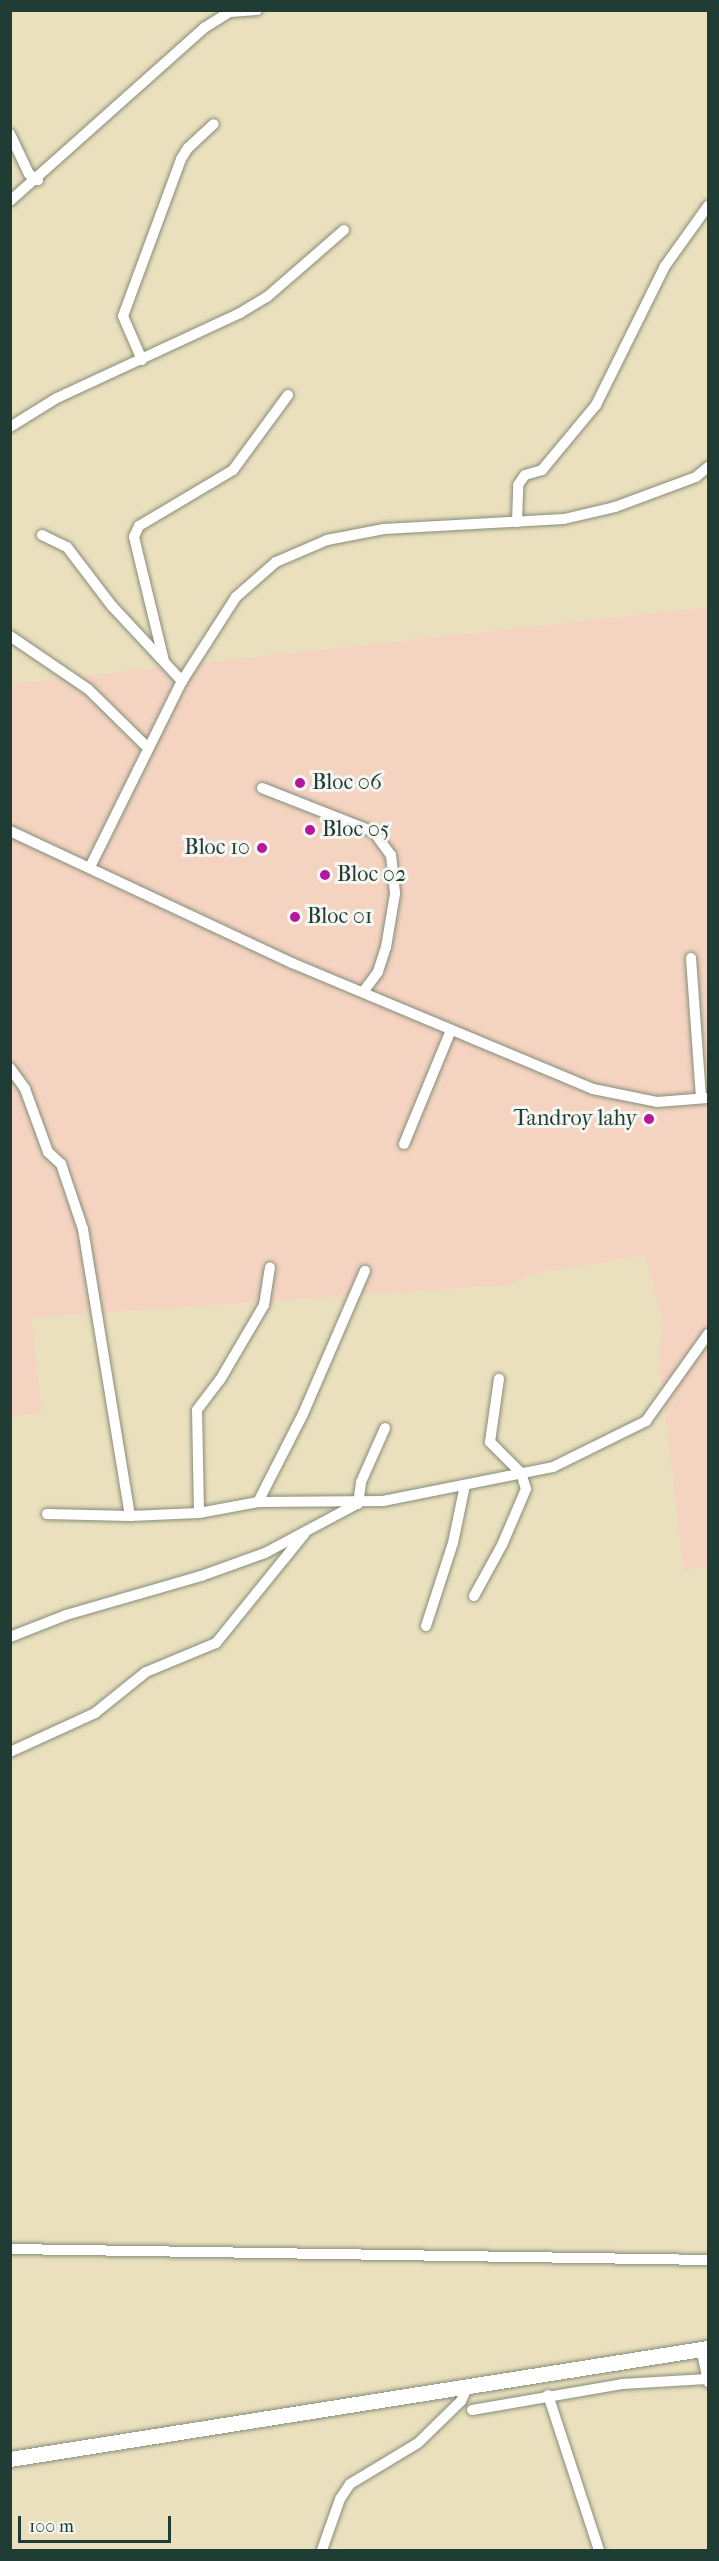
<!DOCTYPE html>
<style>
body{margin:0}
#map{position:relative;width:719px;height:2561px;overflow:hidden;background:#ebe0be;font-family:"IM FELL French Canon",serif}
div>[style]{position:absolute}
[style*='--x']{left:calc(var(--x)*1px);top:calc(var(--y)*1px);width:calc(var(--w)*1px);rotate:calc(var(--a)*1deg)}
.built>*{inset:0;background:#f4d3c1}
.roads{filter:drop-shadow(0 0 2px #858e79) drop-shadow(0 0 2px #858e79)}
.street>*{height:10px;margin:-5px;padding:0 5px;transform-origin:5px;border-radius:5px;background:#fff}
.secondary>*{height:15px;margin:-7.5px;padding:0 7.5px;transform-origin:7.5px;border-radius:7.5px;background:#fff}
.dots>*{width:16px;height:16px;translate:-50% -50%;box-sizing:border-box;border:3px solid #f6f6f2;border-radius:50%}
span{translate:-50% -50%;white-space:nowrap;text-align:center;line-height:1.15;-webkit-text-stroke:6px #f6f6f2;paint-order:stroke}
.poi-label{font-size:22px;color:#1f3d34}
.left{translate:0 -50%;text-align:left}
.right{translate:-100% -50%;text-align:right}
.frame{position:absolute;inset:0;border:12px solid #1f3d34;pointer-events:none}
.scale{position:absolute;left:18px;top:2516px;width:153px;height:27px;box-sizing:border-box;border:3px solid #1f3d34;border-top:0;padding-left:8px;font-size:18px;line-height:21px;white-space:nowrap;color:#1f3d34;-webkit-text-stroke:4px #f6f6f2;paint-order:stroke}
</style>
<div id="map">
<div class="built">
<div style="clip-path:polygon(708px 607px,708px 1566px,684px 1571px,659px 1363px,663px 1321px,645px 1255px,534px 1274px,505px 1285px,31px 1318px,42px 1413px,11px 1417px,10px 684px)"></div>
</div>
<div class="roads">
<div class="street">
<div style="--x:10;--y:134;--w:44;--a:64.6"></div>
<div style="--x:29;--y:174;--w:11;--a:34"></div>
<div style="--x:10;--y:201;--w:260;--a:-41.7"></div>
<div style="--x:204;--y:28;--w:31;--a:-32"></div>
<div style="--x:230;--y:12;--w:27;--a:-4"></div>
<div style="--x:142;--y:360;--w:48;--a:-113.4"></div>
<div style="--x:123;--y:316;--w:167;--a:-69.7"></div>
<div style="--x:181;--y:159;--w:13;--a:-58"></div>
<div style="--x:188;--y:148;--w:35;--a:-43"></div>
<div style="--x:10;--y:427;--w:55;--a:-31.7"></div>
<div style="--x:57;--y:398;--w:202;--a:-24.9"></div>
<div style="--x:240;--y:313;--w:31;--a:-31"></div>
<div style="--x:267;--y:297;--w:102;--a:-41"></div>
<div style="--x:517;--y:522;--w:37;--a:-88"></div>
<div style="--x:518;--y:485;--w:12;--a:-55"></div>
<div style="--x:525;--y:475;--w:18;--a:-16"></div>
<div style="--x:542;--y:470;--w:85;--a:-50.3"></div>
<div style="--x:596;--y:405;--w:155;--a:-63.6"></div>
<div style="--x:665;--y:266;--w:74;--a:-54.4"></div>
<div style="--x:42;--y:535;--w:28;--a:26"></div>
<div style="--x:67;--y:547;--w:74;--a:52.7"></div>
<div style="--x:112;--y:606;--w:103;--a:47"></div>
<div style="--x:10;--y:636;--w:94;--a:34.2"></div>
<div style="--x:88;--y:689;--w:83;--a:44.5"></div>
<div style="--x:164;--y:661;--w:128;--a:-103.6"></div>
<div style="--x:134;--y:537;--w:12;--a:-66"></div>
<div style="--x:139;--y:526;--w:109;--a:-30.8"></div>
<div style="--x:233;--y:470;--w:93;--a:-53.7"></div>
<div style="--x:262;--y:788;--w:120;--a:21.4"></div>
<div style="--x:374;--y:832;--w:29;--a:54"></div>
<div style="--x:391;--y:855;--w:39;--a:84"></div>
<div style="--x:395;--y:894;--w:54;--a:99.6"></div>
<div style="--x:386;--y:947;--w:26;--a:108"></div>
<div style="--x:378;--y:972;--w:25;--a:127"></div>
<div style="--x:10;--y:831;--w:311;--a:25.1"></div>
<div style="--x:292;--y:963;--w:326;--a:22.7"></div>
<div style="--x:593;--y:1089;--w:65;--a:11.5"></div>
<div style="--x:657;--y:1102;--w:51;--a:-4.5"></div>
<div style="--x:90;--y:867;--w:208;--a:-63.7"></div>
<div style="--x:182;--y:681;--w:100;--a:-57.3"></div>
<div style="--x:236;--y:597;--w:53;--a:-41.2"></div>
<div style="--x:276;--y:562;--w:56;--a:-23.3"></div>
<div style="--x:327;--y:540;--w:58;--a:-10.9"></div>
<div style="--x:384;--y:529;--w:180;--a:-3.2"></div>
<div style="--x:564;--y:519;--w:52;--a:-13.2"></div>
<div style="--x:615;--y:507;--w:86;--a:-20.3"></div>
<div style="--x:696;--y:477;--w:16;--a:-40"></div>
<div style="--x:691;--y:958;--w:140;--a:85.9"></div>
<div style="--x:10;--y:1068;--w:26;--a:54"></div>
<div style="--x:25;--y:1089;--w:67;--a:69.9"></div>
<div style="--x:48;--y:1152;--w:18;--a:43"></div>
<div style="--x:61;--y:1164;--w:69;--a:71.3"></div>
<div style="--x:83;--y:1229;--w:291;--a:80.7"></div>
<div style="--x:130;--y:1516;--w:83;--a:-178.6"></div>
<div style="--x:404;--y:1144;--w:123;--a:-67.6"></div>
<div style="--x:258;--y:1502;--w:99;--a:-62.9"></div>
<div style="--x:303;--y:1414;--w:156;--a:-66.6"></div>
<div style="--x:358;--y:1504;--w:22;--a:-82"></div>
<div style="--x:361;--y:1482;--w:59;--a:-66"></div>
<div style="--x:199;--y:1513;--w:103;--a:-91.1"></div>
<div style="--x:197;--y:1410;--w:38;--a:-53"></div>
<div style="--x:220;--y:1380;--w:87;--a:-59.6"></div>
<div style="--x:264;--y:1305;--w:38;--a:-81"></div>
<div style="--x:130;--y:1516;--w:69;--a:-2.5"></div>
<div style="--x:199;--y:1513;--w:60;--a:-10.6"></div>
<div style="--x:258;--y:1502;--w:125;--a:-0.5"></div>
<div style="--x:383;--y:1501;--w:173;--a:-11.3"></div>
<div style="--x:553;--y:1467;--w:104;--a:-26.3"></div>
<div style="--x:646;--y:1421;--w:107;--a:-54.5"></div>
<div style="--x:474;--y:1596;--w:58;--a:-61.2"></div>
<div style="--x:502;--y:1545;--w:61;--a:-66.8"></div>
<div style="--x:526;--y:1489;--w:17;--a:-107"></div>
<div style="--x:521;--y:1473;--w:44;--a:-135"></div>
<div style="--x:490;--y:1442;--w:64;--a:-81.9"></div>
<div style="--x:426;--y:1626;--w:87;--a:-72"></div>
<div style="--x:453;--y:1543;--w:59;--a:-78.3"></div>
<div style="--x:10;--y:1637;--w:60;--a:-21.4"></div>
<div style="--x:66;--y:1615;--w:141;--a:-16.1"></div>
<div style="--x:201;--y:1576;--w:68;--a:-19.8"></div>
<div style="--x:265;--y:1553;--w:102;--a:-28.1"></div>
<div style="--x:10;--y:1752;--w:94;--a:-24.6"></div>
<div style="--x:95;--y:1713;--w:65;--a:-38.8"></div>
<div style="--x:146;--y:1672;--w:76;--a:-22.5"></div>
<div style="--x:216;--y:1643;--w:141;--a:-51"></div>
<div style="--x:10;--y:2249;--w:698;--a:0.9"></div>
<div style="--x:701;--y:2348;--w:35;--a:78"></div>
<div style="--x:548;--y:2395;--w:163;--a:71.8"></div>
<div style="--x:472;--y:2410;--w:152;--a:-9.8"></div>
<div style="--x:622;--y:2384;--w:85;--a:-3.4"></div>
<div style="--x:322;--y:2550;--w:54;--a:-70.6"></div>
<div style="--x:340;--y:2499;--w:18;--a:-56"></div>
<div style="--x:350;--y:2484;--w:79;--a:-31.1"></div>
<div style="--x:418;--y:2443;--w:60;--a:-44.3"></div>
<div style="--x:461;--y:2401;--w:14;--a:-65"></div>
</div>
<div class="secondary">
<div style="--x:10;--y:2459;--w:707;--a:-9.04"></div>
</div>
</div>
<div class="dots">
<div style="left:300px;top:783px;background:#b5179e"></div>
<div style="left:310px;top:830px;background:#b5179e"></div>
<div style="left:262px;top:848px;background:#b5179e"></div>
<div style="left:325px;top:875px;background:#b5179e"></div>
<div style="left:295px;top:917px;background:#b5179e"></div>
<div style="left:649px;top:1119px;background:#b5179e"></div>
</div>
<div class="poi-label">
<span class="left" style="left:312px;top:783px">Bloc 06</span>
<span class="left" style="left:322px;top:830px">Bloc 05</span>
<span class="right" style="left:250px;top:848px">Bloc 10</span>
<span class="left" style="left:337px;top:875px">Bloc 02</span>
<span class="left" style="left:307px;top:917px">Bloc 01</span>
<span class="right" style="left:637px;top:1119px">Tandroy lahy</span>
</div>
<div class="frame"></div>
<div class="scale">100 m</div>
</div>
